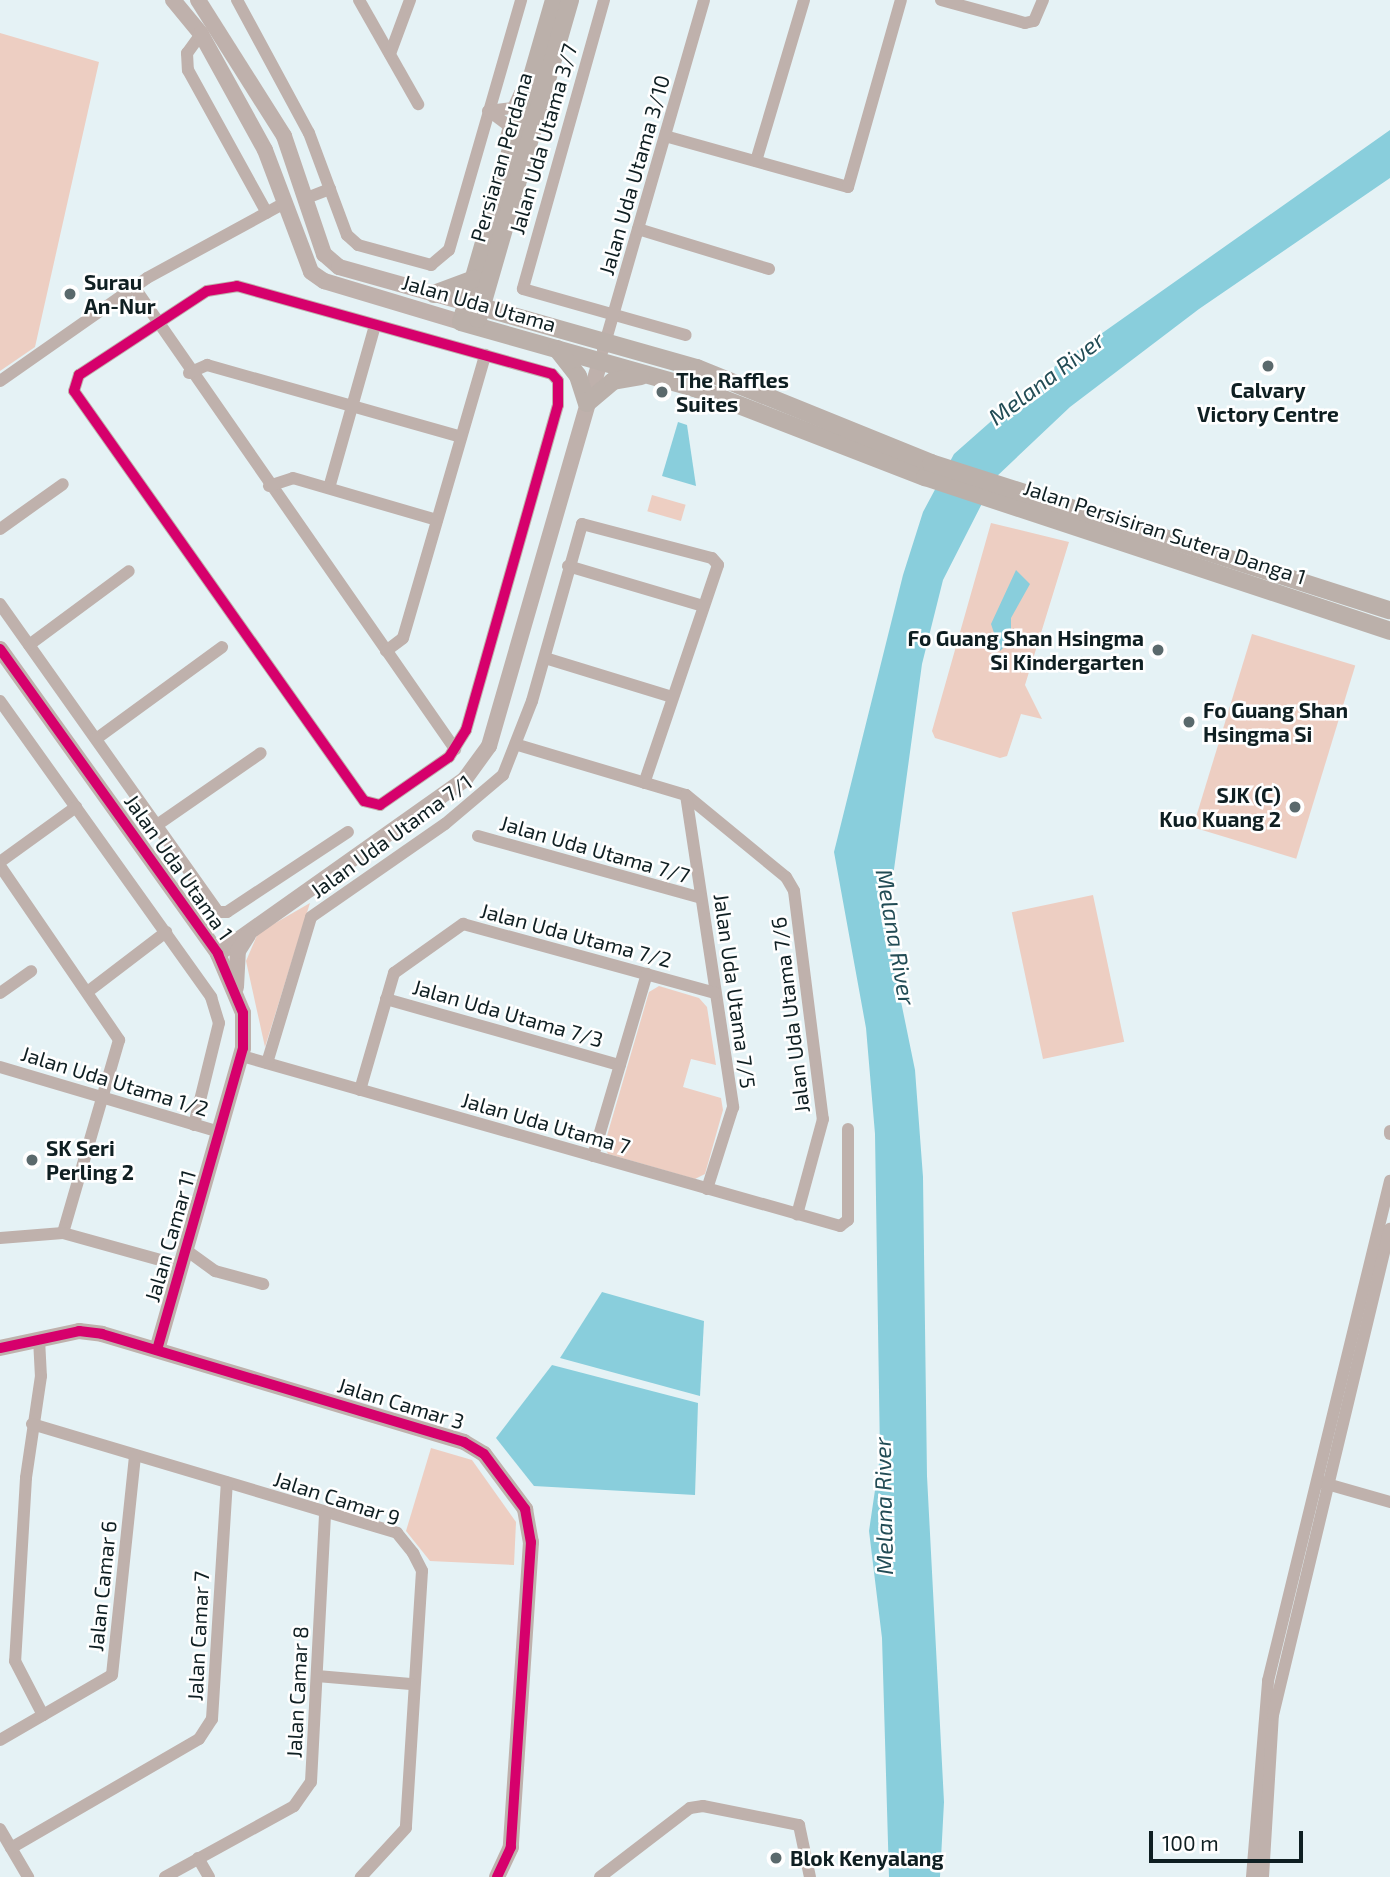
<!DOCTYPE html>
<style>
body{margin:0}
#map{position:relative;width:1390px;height:1877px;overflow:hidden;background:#e5f2f5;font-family:"Exo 2",sans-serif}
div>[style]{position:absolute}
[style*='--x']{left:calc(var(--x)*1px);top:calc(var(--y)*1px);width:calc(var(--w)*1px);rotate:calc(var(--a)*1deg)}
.green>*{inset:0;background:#edcec2;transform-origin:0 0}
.water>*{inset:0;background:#89cedc}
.minor>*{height:12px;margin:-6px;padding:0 6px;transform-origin:6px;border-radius:6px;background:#bfb1ac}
.tertiary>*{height:16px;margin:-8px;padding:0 8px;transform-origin:8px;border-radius:8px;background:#bfb1ac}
.secondary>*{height:18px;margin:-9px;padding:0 9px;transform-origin:9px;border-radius:9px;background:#bbb0aa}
.cycleway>*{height:10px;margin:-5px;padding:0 5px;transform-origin:5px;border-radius:5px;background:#d6006c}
.dots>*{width:19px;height:19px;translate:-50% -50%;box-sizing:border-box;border:4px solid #fff;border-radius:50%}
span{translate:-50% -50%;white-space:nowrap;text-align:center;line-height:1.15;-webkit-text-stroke:5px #fff;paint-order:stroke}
.street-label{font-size:21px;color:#0f1f22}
.poi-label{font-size:21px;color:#0f1f22;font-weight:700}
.left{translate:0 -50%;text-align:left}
.right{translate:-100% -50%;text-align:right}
.water-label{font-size:23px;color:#224c55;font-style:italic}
.scale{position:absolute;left:1149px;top:1831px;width:154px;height:32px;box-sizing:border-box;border:4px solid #0f1f22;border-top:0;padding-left:9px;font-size:21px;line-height:24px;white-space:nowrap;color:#0f1f22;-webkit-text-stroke:5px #fff;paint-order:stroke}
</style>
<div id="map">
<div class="green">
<div style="clip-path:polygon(0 33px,99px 62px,35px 347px,0 371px)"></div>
<div style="left:652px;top:495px;width:35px;height:17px;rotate:16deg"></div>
<div style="clip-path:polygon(991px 523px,1069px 542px,1025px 685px,1042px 719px,1021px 714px,1007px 756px,1000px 758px,935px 738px,932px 731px)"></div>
<div style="left:1252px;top:634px;width:108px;height:202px;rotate:17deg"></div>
<div style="left:1093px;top:895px;width:150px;height:83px;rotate:78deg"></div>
<div style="clip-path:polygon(310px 903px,265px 1047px,246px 961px,258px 933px)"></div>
<div style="clip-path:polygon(659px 986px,699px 998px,707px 1007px,716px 1065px,691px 1059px,683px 1087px,721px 1098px,723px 1110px,705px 1174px,695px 1179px,608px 1154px,604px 1146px,649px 992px)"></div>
<div style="clip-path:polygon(431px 1448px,472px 1460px,516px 1522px,514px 1565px,430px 1561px,406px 1531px)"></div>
</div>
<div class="water">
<div style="clip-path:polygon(1390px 130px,1390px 178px,1199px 309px,1070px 407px,995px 478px,943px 580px,922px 664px,886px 928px,915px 1070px,923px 1177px,927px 1476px,944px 1802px,940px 1877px,889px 1877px,882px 1638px,869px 1531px,880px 1456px,875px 1134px,866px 1028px,834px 852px,903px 575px,923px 512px,954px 454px,1047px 372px)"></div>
<div style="clip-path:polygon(678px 422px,687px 425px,696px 486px,662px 476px)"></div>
<div style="clip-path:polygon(1016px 570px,1030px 584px,1011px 618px,1011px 640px,1000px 651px,991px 624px)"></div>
<div style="clip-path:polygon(602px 1292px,704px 1321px,700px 1396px,560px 1358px)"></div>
<div style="clip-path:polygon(552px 1365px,698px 1403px,695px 1495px,534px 1486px,496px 1438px)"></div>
</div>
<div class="minor">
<div style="--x:237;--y:0;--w:151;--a:61.6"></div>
<div style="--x:309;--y:133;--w:109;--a:69.6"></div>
<div style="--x:347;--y:235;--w:15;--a:42"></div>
<div style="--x:358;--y:245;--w:76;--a:15.3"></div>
<div style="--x:431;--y:265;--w:23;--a:-40"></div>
<div style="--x:449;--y:250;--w:260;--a:-73.9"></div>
<div style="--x:359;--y:0;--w:120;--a:60.4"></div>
<div style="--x:604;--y:0;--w:300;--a:105.7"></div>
<div style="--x:523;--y:289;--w:169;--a:15.8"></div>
<div style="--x:941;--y:0;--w:87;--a:15.3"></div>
<div style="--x:1025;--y:23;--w:9;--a:-13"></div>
<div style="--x:1034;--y:21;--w:23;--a:-67"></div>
<div style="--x:201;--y:34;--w:24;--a:126"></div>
<div style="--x:187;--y:53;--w:17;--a:87"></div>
<div style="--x:188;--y:70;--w:163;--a:61.1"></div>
<div style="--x:390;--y:54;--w:58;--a:-69.7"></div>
<div style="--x:488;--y:111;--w:25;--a:-7"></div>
<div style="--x:513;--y:108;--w:17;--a:-65"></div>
<div style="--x:489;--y:111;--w:25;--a:37"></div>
<div style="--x:509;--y:126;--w:16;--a:105"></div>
<div style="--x:665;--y:136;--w:190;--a:15.6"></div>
<div style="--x:848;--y:187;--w:194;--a:-74.2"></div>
<div style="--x:756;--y:161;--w:168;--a:-73.4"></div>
<div style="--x:304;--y:199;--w:28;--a:-21"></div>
<div style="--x:638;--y:229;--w:137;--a:17"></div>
<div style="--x:237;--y:286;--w:327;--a:15.6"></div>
<div style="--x:552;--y:374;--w:9;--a:49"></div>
<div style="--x:558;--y:381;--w:24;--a:90"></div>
<div style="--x:558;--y:405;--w:338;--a:105.8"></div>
<div style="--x:466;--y:730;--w:32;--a:122"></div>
<div style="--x:449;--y:757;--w:84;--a:145.2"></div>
<div style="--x:380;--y:805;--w:16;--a:-166"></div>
<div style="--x:364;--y:801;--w:502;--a:-125.27"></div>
<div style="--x:74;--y:391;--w:17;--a:-73"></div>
<div style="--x:79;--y:375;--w:153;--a:-33.3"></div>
<div style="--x:207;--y:291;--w:30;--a:-9"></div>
<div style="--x:134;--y:287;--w:563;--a:55.21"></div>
<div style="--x:603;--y:350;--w:364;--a:-73.9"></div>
<div style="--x:189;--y:373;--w:20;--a:-24"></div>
<div style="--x:207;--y:365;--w:264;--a:15.8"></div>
<div style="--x:0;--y:381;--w:179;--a:-35"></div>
<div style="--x:147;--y:278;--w:155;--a:-28.6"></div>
<div style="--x:269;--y:486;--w:25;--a:-18"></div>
<div style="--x:293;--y:478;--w:150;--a:16.3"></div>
<div style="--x:329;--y:488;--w:169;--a:-74.2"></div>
<div style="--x:0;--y:529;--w:77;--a:-35.5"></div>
<div style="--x:568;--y:566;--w:141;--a:16.5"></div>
<div style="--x:0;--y:604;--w:377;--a:54.7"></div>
<div style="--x:218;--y:912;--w:9;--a:0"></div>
<div style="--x:227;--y:912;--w:145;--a:-33.5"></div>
<div style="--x:29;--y:645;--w:124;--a:-36.5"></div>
<div style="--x:386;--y:651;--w:21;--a:-37"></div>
<div style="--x:403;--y:638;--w:295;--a:-73.8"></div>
<div style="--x:545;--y:658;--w:133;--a:17.1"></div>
<div style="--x:0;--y:701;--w:364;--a:54.5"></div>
<div style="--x:211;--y:997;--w:27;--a:73"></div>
<div style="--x:219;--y:1023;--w:105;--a:103.8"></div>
<div style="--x:96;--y:739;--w:156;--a:-36.1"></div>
<div style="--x:518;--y:745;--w:175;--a:16.6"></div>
<div style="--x:686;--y:795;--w:129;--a:39.4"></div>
<div style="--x:786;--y:877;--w:16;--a:60"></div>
<div style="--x:794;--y:891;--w:230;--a:82.8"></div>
<div style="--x:823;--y:1119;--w:99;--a:105.2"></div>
<div style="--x:686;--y:795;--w:316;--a:81.4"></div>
<div style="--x:733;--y:1107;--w:86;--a:107.6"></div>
<div style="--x:157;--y:825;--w:126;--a:-34.7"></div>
<div style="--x:478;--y:836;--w:231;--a:15.5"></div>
<div style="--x:0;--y:862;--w:94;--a:-35.9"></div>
<div style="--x:0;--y:866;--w:211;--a:55.6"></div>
<div style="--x:119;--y:1040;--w:201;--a:106.2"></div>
<div style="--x:90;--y:990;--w:96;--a:-37.3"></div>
<div style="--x:0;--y:993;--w:38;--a:-35"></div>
<div style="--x:386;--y:999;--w:243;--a:15.8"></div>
<div style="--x:242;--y:1056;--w:622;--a:15.87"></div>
<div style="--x:840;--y:1226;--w:10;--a:-37"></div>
<div style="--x:848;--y:1220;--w:91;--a:-90"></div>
<div style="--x:267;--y:1063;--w:152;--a:-73.2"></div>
<div style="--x:311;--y:917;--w:163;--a:-34.8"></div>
<div style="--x:445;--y:824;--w:76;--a:-40.2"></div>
<div style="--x:503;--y:775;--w:79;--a:-68.6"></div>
<div style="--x:532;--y:701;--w:184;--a:-74.2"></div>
<div style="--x:582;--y:524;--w:134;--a:14.7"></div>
<div style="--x:712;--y:558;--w:9;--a:49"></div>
<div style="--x:718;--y:565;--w:230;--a:108.7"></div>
<div style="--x:0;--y:1067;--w:229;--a:16.5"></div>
<div style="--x:360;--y:1090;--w:122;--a:-73.8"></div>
<div style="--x:394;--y:973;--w:85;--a:-35.4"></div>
<div style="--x:463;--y:924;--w:261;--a:15.3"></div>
<div style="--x:1390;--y:1131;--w:3;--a:90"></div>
<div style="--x:593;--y:1156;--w:190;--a:-73.5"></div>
<div style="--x:0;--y:1238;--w:63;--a:-4.5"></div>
<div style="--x:63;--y:1233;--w:123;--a:15.5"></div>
<div style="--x:186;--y:1250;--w:36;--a:36"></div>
<div style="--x:215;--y:1271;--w:50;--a:15.2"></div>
<div style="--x:39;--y:1339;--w:37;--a:87"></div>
<div style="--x:41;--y:1376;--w:103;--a:98.4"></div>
<div style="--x:26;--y:1478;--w:183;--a:93.4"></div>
<div style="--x:15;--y:1661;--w:61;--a:62.6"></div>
<div style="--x:32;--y:1424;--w:381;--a:16.6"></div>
<div style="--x:397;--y:1533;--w:26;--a:51"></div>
<div style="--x:413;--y:1553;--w:20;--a:63"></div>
<div style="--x:422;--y:1571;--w:257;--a:93.6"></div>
<div style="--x:406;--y:1828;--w:67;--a:132.6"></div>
<div style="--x:1320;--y:1482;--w:73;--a:15.9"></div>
<div style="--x:317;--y:1676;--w:94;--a:4.9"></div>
<div style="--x:0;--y:1740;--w:129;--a:-30.1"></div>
<div style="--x:112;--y:1675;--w:221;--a:-84"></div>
<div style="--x:0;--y:1829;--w:56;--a:59.7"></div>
<div style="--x:11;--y:1848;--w:217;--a:-30.1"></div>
<div style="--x:199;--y:1739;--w:24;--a:-57"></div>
<div style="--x:212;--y:1719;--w:237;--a:-86.4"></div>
<div style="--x:198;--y:1858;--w:22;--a:60"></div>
<div style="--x:165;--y:1877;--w:147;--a:-28.8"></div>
<div style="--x:294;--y:1806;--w:29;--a:-55"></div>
<div style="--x:311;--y:1782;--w:270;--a:-87"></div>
<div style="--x:600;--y:1877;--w:113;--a:-37.5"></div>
<div style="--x:690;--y:1808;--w:13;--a:-9"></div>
<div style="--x:703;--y:1806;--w:98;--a:11.2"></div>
<div style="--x:799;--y:1825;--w:53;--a:78.1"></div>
<div style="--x:1252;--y:1877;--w:197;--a:-85.3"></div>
<div style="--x:1268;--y:1681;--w:515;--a:-76.29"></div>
<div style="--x:1263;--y:1877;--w:162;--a:-86.5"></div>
<div style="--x:1273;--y:1715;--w:500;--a:-76.5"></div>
</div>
<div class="tertiary">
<div style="--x:173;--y:0;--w:44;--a:50.5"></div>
<div style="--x:201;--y:34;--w:132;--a:61.1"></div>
<div style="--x:265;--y:150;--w:130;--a:69.3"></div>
<div style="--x:311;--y:272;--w:16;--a:35"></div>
<div style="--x:324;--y:281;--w:143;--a:16.7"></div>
<div style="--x:198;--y:0;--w:161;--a:57.7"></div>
<div style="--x:284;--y:136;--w:125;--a:71.3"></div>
<div style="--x:324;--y:254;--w:20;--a:41"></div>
<div style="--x:339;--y:267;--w:133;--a:15.7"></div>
<div style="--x:0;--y:649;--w:375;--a:54.4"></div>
<div style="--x:218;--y:954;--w:64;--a:67"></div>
<div style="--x:243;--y:1013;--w:35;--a:90"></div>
<div style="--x:243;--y:1048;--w:314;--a:105.9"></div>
<div style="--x:218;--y:954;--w:303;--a:-35.3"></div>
<div style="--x:465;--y:779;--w:41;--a:-54"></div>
<div style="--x:489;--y:746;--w:401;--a:-73.9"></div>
<div style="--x:236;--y:987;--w:36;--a:-87"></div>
<div style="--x:238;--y:951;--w:19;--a:-58"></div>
<div style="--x:0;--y:1348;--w:81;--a:-12.1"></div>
<div style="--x:79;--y:1331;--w:23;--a:7"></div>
<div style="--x:102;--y:1334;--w:378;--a:16.6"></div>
<div style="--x:464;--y:1442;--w:23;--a:31"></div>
<div style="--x:484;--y:1454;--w:69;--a:53.3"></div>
<div style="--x:525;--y:1509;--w:34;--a:80"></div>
<div style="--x:531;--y:1542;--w:306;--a:93.8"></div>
<div style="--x:511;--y:1847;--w:33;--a:115"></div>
</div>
<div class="secondary">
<div style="--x:554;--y:0;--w:335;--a:106.1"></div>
<div style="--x:461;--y:322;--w:243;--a:15.8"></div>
<div style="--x:695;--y:388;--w:247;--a:21.2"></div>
<div style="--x:925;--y:477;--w:490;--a:18.3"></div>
<div style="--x:434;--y:294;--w:43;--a:-20.6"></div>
<div style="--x:467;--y:303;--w:239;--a:15.8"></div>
<div style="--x:697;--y:368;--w:253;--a:22.1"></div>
<div style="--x:931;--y:463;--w:482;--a:17.8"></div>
<div style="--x:478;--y:319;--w:332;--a:-73.9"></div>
<div style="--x:557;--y:349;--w:34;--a:52"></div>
<div style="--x:578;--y:376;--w:28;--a:72"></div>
<div style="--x:587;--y:403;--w:34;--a:-40"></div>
<div style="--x:613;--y:381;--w:28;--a:-10"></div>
</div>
<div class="cycleway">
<div style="--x:237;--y:286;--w:327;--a:15.6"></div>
<div style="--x:552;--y:374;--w:9;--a:49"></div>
<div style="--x:558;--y:381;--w:24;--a:90"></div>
<div style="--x:558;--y:405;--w:338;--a:105.8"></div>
<div style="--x:466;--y:730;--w:32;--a:122"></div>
<div style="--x:449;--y:757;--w:84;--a:145.2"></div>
<div style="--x:380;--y:805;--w:16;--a:-166"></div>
<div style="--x:364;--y:801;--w:502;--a:-125.27"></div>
<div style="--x:74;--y:391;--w:17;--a:-73"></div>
<div style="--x:79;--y:375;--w:153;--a:-33.3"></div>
<div style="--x:207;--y:291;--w:30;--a:-9"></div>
<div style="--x:0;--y:649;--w:375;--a:54.4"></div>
<div style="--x:218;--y:954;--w:64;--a:67"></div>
<div style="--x:243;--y:1013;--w:35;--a:90"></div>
<div style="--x:243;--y:1048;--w:314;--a:105.9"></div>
<div style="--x:0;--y:1348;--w:81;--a:-12.1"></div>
<div style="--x:79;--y:1331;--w:23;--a:7"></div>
<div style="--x:102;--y:1334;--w:378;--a:16.6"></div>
<div style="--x:464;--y:1442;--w:23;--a:31"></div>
<div style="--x:484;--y:1454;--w:69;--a:53.3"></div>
<div style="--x:525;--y:1509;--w:34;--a:80"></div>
<div style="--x:531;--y:1542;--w:306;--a:93.8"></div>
<div style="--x:511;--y:1847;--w:33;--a:115"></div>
</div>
<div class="dots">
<div style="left:70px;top:294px;background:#5a696c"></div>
<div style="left:1268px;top:366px;background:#5a696c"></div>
<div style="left:662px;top:392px;background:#5a696c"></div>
<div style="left:1158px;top:650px;background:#5a696c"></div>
<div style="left:1189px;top:722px;background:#5a696c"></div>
<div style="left:1295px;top:807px;background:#5a696c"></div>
<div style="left:32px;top:1160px;background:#5a696c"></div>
<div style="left:776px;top:1858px;background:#5a696c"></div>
</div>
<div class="street-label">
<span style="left:543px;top:139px;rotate:-74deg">Jalan Uda Utama 3/7</span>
<span style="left:501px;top:157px;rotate:-74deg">Persiaran Perdana</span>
<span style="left:634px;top:175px;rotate:-74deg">Jalan Uda Utama 3/10</span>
<span style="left:479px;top:303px;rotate:16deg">Jalan Uda Utama</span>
<span style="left:1165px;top:532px;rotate:18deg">Jalan Persisiran Sutera Danga 1</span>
<span style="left:391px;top:836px;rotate:-36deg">Jalan Uda Utama 7/1</span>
<span style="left:595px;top:849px;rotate:16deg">Jalan Uda Utama 7/7</span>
<span style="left:179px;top:867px;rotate:55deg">Jalan Uda Utama 1</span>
<span style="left:576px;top:935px;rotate:15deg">Jalan Uda Utama 7/2</span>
<span style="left:735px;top:991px;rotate:82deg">Jalan Uda Utama 7/5</span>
<span style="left:508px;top:1013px;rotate:16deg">Jalan Uda Utama 7/3</span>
<span style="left:790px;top:1015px;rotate:-97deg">Jalan Uda Utama 7/6</span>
<span style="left:115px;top:1081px;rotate:17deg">Jalan Uda Utama 1/2</span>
<span style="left:546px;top:1123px;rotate:16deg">Jalan Uda Utama 7</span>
<span style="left:170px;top:1236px;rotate:-74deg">Jalan Camar 11</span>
<span style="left:401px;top:1403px;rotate:17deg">Jalan Camar 3</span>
<span style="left:337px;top:1498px;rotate:18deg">Jalan Camar 9</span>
<span style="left:102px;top:1586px;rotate:-84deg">Jalan Camar 6</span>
<span style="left:198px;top:1636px;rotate:-87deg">Jalan Camar 7</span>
<span style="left:297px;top:1692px;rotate:-87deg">Jalan Camar 8</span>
</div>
<div class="poi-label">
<span class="left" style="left:84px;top:294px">Surau<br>An-Nur</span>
<span class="left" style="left:676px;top:392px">The Raffles<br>Suites</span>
<span style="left:1268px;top:402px">Calvary<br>Victory Centre</span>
<span class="right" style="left:1144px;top:650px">Fo Guang Shan Hsingma<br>Si Kindergarten</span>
<span class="left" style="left:1203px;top:722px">Fo Guang Shan<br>Hsingma Si</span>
<span class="right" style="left:1281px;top:807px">SJK (C)<br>Kuo Kuang 2</span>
<span class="left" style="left:46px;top:1160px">SK Seri<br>Perling 2</span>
<span class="left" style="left:790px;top:1858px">Blok Kenyalang</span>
</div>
<div class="water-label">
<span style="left:1046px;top:378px;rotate:-37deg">Melana River</span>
<span style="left:896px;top:937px;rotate:80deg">Melana River</span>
<span style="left:883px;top:1506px;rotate:-91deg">Melana River</span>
</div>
<div class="scale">100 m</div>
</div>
